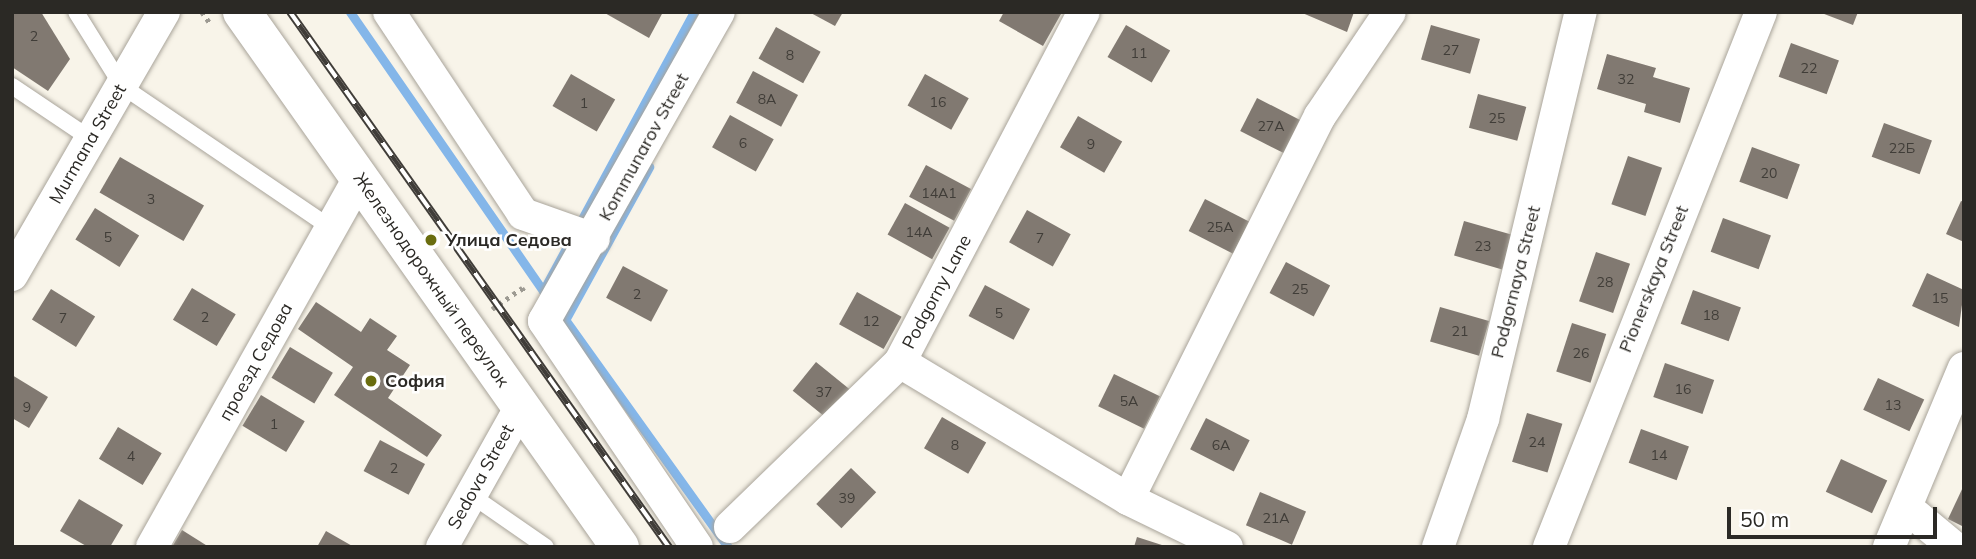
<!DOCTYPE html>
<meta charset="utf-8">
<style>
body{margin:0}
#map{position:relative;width:1976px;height:559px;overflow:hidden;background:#f8f4e9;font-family:Mulish,sans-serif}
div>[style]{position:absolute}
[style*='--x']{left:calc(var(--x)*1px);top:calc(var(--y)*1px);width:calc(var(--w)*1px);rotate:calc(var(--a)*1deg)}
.stream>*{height:9px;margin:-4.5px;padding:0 4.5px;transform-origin:4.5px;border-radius:4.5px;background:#84b6e9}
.building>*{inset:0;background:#817971;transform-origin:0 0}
.path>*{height:4.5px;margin-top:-2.25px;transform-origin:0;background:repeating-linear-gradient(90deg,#9d9a92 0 3.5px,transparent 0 8.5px)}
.roads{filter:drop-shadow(0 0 2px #a9a49a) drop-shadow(0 0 2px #a9a49a)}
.lane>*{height:16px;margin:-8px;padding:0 8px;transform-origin:8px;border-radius:8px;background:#fff}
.street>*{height:32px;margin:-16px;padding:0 16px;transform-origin:16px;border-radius:16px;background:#fff}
.secondary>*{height:38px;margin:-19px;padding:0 19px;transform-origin:19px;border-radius:19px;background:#fff}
.rail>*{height:8px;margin-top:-4px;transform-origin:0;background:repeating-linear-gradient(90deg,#fff 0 16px,#403d39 0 32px);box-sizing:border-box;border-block:2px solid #403d39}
.dots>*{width:19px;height:19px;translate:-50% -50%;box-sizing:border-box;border:4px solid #fff;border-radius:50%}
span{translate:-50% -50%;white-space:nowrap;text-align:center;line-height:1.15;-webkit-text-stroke:5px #fff;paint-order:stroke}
.number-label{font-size:14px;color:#403d38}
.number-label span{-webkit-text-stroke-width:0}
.street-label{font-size:18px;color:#2b2925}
.poi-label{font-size:18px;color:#2b2925;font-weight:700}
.left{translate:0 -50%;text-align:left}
.frame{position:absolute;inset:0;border:14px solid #2b2925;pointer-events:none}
.scale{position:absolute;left:1727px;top:507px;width:210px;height:32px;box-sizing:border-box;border:4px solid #2b2925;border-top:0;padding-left:9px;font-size:21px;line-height:24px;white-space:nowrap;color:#2b2925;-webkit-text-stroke:5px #fff;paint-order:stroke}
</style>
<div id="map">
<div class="stream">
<div style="--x:350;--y:12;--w:339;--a:55.3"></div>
<div style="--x:543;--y:291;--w:317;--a:-61.6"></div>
<div style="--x:564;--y:318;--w:282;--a:54.4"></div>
<div style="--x:565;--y:320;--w:175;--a:-61.2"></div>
</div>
<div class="building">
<div style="clip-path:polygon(12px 12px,41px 12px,70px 59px,48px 91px,12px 67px)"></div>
<div style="clip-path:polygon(603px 12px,663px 12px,649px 38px)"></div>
<div style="clip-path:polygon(809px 12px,843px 12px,835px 26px)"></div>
<div style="clip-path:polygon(1004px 12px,1057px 12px,1061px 14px,1043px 46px,999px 21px)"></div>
<div style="clip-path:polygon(1300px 12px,1354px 12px,1347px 32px)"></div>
<div style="clip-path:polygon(1819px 12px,1858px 12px,1853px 25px)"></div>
<div style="left:1126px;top:25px;width:51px;height:37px;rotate:30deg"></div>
<div style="left:1431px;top:25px;width:51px;height:36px;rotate:16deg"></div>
<div style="left:776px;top:27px;width:51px;height:36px;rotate:29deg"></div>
<div style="left:1791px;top:43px;width:51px;height:36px;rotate:20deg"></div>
<div style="clip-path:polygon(1607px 54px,1656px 68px,1653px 77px,1690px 88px,1680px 123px,1644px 112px,1646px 104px,1597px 89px)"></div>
<div style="left:753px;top:71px;width:51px;height:36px;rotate:28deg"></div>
<div style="left:571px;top:74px;width:51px;height:37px;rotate:30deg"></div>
<div style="left:925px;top:74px;width:50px;height:36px;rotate:29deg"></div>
<div style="left:1478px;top:94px;width:50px;height:35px;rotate:15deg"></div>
<div style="left:1257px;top:98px;width:51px;height:37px;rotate:27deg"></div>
<div style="left:730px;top:115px;width:50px;height:37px;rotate:29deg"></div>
<div style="left:1078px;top:116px;width:51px;height:36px;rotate:30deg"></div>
<div style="left:1884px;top:123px;width:51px;height:36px;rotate:20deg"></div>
<div style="left:1752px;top:147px;width:51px;height:37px;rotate:20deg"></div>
<div style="left:1628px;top:156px;width:36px;height:51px;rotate:19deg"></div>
<div style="left:120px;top:157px;width:97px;height:41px;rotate:30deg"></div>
<div style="left:926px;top:165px;width:51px;height:36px;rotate:28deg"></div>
<div style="left:1205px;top:199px;width:51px;height:36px;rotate:27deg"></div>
<div style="clip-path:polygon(1961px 201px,1964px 202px,1964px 242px,1946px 234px)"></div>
<div style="left:905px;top:203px;width:51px;height:36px;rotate:29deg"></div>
<div style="left:95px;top:208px;width:52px;height:37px;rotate:32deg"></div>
<div style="left:1027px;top:210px;width:50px;height:37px;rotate:29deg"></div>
<div style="left:1723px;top:218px;width:51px;height:36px;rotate:20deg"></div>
<div style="left:1464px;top:221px;width:50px;height:36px;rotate:16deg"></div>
<div style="left:1596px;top:252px;width:36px;height:52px;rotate:19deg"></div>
<div style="left:1286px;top:262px;width:50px;height:35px;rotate:28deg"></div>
<div style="left:623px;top:266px;width:51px;height:36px;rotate:28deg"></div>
<div style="clip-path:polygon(1927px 273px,1964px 290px,1959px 327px,1912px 306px)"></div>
<div style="left:985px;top:285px;width:51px;height:35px;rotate:28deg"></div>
<div style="left:192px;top:288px;width:51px;height:37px;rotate:31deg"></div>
<div style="left:51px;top:289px;width:52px;height:36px;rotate:32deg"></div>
<div style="left:1693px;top:290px;width:51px;height:36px;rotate:20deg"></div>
<div style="left:857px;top:292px;width:51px;height:37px;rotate:29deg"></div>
<div style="clip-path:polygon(316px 302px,361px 332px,370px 318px,397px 336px,387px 350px,410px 365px,388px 398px,442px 435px,427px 457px,334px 395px,353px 367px,298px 329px)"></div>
<div style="left:1440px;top:307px;width:51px;height:36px;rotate:16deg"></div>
<div style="left:1572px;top:323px;width:36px;height:51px;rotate:18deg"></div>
<div style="left:290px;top:347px;width:50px;height:36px;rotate:31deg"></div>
<div style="left:816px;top:362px;width:50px;height:37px;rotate:39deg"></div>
<div style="left:1665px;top:363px;width:52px;height:36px;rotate:19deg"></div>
<div style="left:1114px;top:374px;width:51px;height:36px;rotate:26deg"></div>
<div style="clip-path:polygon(12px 375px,48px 397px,29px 428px,12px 418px)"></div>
<div style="left:1878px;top:378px;width:51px;height:35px;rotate:25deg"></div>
<div style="left:261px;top:395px;width:51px;height:36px;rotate:31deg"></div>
<div style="left:1527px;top:413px;width:37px;height:51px;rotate:17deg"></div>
<div style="left:942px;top:417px;width:51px;height:36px;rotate:30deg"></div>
<div style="left:1206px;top:418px;width:49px;height:35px;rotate:27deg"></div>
<div style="left:118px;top:427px;width:51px;height:37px;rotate:31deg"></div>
<div style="left:1641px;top:429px;width:51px;height:36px;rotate:20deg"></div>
<div style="left:380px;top:440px;width:51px;height:35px;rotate:28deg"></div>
<div style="left:1841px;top:459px;width:51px;height:36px;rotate:25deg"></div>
<div style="left:851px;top:468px;width:35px;height:50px;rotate:44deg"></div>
<div style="clip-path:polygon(1964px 485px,1964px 527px,1948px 519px)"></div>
<div style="left:1260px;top:492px;width:50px;height:36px;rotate:23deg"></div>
<div style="clip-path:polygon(79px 499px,123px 525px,110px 547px,88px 547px,60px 531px)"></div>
<div style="clip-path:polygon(182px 530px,209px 547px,172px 547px)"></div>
<div style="clip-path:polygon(326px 531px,354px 547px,317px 547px)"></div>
<div style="clip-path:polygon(1137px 537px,1165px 546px,1165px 547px,1134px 547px)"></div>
</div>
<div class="path">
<div style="--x:202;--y:12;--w:14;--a:54"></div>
<div style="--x:492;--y:309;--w:37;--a:-35"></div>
<div style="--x:522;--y:288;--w:7;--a:56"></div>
</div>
<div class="roads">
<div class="lane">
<div style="--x:76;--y:12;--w:87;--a:58.1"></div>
<div style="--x:122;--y:86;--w:253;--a:34.2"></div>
<div style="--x:12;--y:86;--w:95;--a:33.9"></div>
<div style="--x:471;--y:495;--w:91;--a:34.7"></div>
</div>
<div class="street">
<div style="--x:389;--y:12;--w:242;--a:56.4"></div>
<div style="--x:523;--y:214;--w:75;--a:19.4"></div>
<div style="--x:12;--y:275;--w:304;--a:-60"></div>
<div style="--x:900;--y:362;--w:266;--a:31"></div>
<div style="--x:1128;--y:499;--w:110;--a:25.9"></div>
<div style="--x:1128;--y:499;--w:428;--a:-63.4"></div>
<div style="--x:1320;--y:116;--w:125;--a:-56.1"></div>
<div style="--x:1907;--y:508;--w:61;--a:39.7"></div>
<div style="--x:730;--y:527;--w:237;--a:-44.1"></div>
<div style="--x:900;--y:362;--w:395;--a:-62.3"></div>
<div style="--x:152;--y:547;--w:423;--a:-60.7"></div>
<div style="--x:442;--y:547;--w:162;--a:-60.7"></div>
<div style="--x:697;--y:547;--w:273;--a:-124.1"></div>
<div style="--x:544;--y:321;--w:355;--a:-60.5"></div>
<div style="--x:1438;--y:547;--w:136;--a:-70.6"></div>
<div style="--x:1483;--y:419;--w:419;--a:-76.5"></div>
<div style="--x:1549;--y:547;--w:575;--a:-68.38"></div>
<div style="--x:1889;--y:547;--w:194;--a:-67.3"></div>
</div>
<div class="secondary">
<div style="--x:242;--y:12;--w:655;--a:54.76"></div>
</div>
</div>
<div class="rail">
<div style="--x:290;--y:12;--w:656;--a:54.69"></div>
</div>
<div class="dots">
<div style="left:431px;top:240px;background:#6a6d0f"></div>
<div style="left:371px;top:381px;background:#6a6d0f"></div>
</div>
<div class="number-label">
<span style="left:34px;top:36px">2</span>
<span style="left:1451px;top:50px">27</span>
<span style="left:1139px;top:53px">11</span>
<span style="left:790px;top:55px">8</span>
<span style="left:1809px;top:68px">22</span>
<span style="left:1626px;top:79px">32</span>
<span style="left:767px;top:99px">8А</span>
<span style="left:938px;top:102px">16</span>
<span style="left:584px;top:103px">1</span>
<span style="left:1497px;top:118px">25</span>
<span style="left:1271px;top:126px">27А</span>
<span style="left:743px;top:143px">6</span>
<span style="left:1091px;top:144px">9</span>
<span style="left:1902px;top:148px">22Б</span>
<span style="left:1769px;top:173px">20</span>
<span style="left:939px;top:193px">14А1</span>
<span style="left:151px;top:199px">3</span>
<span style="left:1220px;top:227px">25А</span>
<span style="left:919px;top:232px">14А</span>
<span style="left:108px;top:237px">5</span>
<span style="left:1040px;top:238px">7</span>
<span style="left:1483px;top:246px">23</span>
<span style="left:1605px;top:282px">28</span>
<span style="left:1300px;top:289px">25</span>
<span style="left:637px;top:294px">2</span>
<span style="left:1940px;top:298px">15</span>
<span style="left:999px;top:313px">5</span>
<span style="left:1711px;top:315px">18</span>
<span style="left:205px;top:317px">2</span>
<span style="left:63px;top:318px">7</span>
<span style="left:871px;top:321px">12</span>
<span style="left:1460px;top:331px">21</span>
<span style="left:1581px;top:353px">26</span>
<span style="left:1683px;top:389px">16</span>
<span style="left:824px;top:392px">37</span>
<span style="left:1129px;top:401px">5А</span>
<span style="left:1893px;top:405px">13</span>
<span style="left:27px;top:407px">9</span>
<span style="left:274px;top:424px">1</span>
<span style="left:1537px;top:442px">24</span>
<span style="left:955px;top:445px">8</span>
<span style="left:1221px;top:445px">6А</span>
<span style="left:1659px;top:455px">14</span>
<span style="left:131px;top:456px">4</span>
<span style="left:394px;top:468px">2</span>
<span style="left:847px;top:498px">39</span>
<span style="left:1276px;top:518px">21А</span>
</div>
<div class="street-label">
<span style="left:88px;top:144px;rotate:-60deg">Murmana Street</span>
<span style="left:644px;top:147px;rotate:-61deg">Kommunarov Street</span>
<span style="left:1654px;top:279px;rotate:-68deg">Pionerskaya Street</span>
<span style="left:431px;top:280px;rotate:55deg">Железнодорожный переулок</span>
<span style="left:1516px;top:282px;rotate:-76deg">Podgornaya Street</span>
<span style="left:937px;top:292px;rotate:-62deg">Podgorny Lane</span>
<span style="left:256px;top:362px;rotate:-61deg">проезд Седова</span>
<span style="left:481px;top:477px;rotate:-61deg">Sedova Street</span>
</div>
<div class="poi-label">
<span class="left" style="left:445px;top:240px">Улица Седова</span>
<span class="left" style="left:385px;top:381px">София</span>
</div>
<div class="frame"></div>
<div class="scale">50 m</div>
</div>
